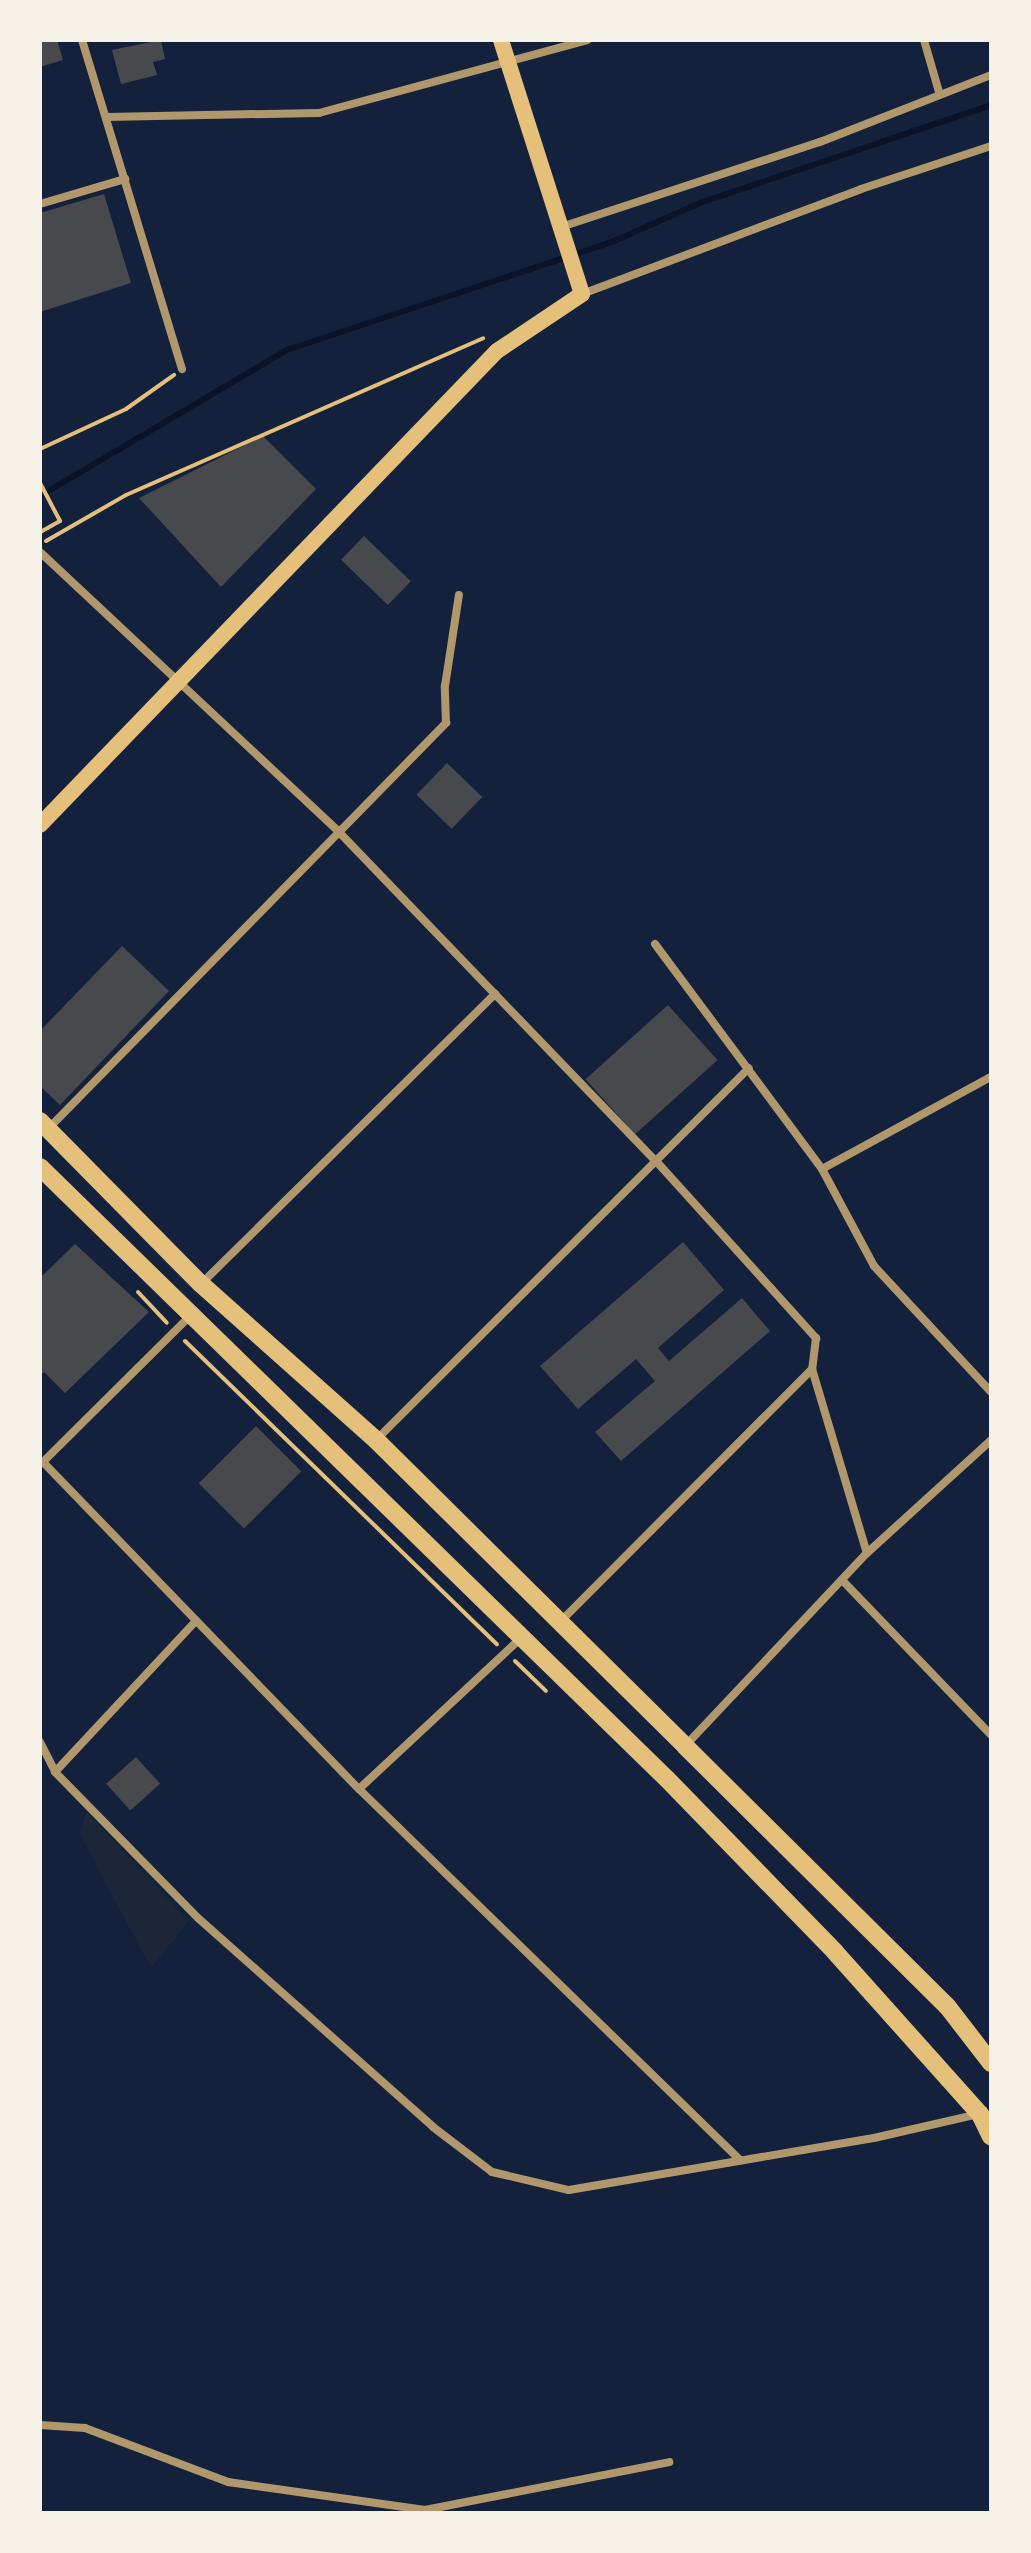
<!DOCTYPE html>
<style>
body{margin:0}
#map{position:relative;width:1031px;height:2553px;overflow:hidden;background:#14213d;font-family:Quicksand,sans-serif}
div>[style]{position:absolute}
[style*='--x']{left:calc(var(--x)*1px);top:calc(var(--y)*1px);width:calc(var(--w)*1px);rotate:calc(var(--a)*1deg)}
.green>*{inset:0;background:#1d2539}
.stream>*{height:6px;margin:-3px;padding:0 3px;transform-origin:3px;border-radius:3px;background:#0b132b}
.building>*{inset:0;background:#48494c;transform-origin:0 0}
.path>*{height:4px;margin:-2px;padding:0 2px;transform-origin:2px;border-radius:2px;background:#e5c07b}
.minor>*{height:8px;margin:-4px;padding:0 4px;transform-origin:4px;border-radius:4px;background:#b1986c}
.secondary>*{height:16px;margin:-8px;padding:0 8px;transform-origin:8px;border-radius:8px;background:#e5c07b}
.primary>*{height:18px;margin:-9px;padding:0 9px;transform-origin:9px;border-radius:9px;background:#e5c07b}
span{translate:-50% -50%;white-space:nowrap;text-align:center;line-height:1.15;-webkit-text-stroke:8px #f6f1e7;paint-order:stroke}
.frame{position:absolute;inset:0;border:42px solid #f6f1e7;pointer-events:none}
</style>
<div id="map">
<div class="green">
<div style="clip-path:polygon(86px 1811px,189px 1921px,151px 1968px,80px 1835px)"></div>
</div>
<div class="stream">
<div style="--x:40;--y:496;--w:287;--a:-30.6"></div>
<div style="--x:287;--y:350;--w:345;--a:-18.4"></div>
<div style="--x:614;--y:241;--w:94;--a:-23.8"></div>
<div style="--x:700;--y:203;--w:307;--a:-18.6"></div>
</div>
<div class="building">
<div style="clip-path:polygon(40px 40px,57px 40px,63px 60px,40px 67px)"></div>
<div style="clip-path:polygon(161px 40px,165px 59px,153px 62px,157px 75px,121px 84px,112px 50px)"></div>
<div style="clip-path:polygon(104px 194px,131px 283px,40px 312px,40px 213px)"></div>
<div style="clip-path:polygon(263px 436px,316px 489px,221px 587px,139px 498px)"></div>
<div style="left:364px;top:536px;width:65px;height:33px;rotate:44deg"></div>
<div style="left:447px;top:763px;width:49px;height:44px;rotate:44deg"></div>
<div style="clip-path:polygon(122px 946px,169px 991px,60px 1105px,40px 1086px,40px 1031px)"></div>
<div style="left:668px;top:1005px;width:74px;height:111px;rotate:48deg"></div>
<div style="clip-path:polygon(683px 1242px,724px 1290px,658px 1348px,669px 1361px,742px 1298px,770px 1331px,621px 1461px,595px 1432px,655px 1381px,636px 1359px,578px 1409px,540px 1366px)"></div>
<div style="clip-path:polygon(75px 1244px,149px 1312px,65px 1393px,44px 1372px,40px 1375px,40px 1278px)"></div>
<div style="left:256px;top:1426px;width:64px;height:81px;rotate:45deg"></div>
<div style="left:136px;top:1757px;width:36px;height:40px;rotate:48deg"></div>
</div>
<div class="path">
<div style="--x:40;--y:449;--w:95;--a:-24.9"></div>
<div style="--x:126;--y:409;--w:59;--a:-35.3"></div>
<div style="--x:40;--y:483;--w:43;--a:62.2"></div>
<div style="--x:60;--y:521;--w:23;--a:151"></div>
<div style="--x:46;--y:541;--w:92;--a:-29.9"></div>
<div style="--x:126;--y:495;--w:390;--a:-23.7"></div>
<div style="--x:138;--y:1292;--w:42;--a:46.9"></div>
<div style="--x:185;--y:1341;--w:435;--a:44.2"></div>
<div style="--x:515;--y:1661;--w:43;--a:44.1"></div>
</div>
<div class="minor">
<div style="--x:82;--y:40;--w:344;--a:73.1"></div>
<div style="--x:924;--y:40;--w:54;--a:73.9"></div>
<div style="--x:106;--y:117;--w:213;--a:-1.1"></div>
<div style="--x:319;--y:113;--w:278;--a:-15.2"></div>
<div style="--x:40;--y:204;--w:89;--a:-16.4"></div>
<div style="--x:561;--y:227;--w:273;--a:-18.2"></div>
<div style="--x:820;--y:142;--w:184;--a:-21.4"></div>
<div style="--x:582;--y:294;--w:298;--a:-20.6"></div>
<div style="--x:861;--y:189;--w:137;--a:-18.3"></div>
<div style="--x:40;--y:552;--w:408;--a:43.1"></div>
<div style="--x:338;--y:831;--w:458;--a:46.1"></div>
<div style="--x:656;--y:1161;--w:239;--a:47.9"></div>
<div style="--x:816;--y:1338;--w:31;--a:97"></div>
<div style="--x:812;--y:1369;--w:192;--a:73.4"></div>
<div style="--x:655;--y:944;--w:280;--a:53.4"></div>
<div style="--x:822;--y:1169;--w:110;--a:61.8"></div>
<div style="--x:874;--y:1266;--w:172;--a:47.1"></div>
<div style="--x:48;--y:1129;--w:569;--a:-45.57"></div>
<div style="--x:446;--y:723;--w:37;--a:-92"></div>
<div style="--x:445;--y:686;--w:92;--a:-81.3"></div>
<div style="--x:822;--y:1169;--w:192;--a:-28.6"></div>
<div style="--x:202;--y:1283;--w:412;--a:-44.6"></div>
<div style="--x:191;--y:1315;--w:209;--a:135.2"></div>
<div style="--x:43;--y:1462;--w:455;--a:46"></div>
<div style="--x:359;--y:1789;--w:532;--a:44.24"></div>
<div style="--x:377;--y:1439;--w:525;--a:-44.92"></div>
<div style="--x:842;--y:1580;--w:215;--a:46.1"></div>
<div style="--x:560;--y:1622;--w:357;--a:-45.1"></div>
<div style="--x:40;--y:1742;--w:34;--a:63"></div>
<div style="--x:55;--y:1772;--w:204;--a:45.6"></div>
<div style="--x:198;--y:1918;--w:314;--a:41.6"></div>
<div style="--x:433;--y:2127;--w:74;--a:37.3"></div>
<div style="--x:492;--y:2172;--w:79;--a:13.2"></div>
<div style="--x:569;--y:2190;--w:309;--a:-9.7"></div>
<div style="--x:874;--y:2138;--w:108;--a:-12.9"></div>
<div style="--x:686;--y:1745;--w:264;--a:-46.7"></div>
<div style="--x:867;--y:1553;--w:168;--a:-42.3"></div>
<div style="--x:55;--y:1772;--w:207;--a:-47"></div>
<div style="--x:359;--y:1789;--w:221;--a:-43"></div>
<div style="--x:40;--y:2425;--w:45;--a:3.8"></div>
<div style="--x:85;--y:2428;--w:153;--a:20.7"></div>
<div style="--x:228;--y:2482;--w:199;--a:8.1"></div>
<div style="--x:425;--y:2510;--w:249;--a:-11.1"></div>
</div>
<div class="secondary">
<div style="--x:40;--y:825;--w:658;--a:-46.05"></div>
<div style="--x:497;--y:351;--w:102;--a:-33.8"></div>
<div style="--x:582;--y:294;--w:267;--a:-107.7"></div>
</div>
<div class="primary">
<div style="--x:40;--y:1121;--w:229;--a:45.4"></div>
<div style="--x:201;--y:1284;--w:234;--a:41.7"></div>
<div style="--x:376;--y:1440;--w:435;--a:44.7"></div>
<div style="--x:685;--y:1746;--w:369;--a:44.8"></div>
<div style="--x:947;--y:2006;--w:72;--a:52.3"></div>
<div style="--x:40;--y:1167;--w:876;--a:44.31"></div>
<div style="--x:667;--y:1779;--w:241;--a:45.8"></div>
<div style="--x:835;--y:1952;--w:217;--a:48.2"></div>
<div style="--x:980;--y:2114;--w:25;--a:64"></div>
</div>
<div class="frame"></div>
</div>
